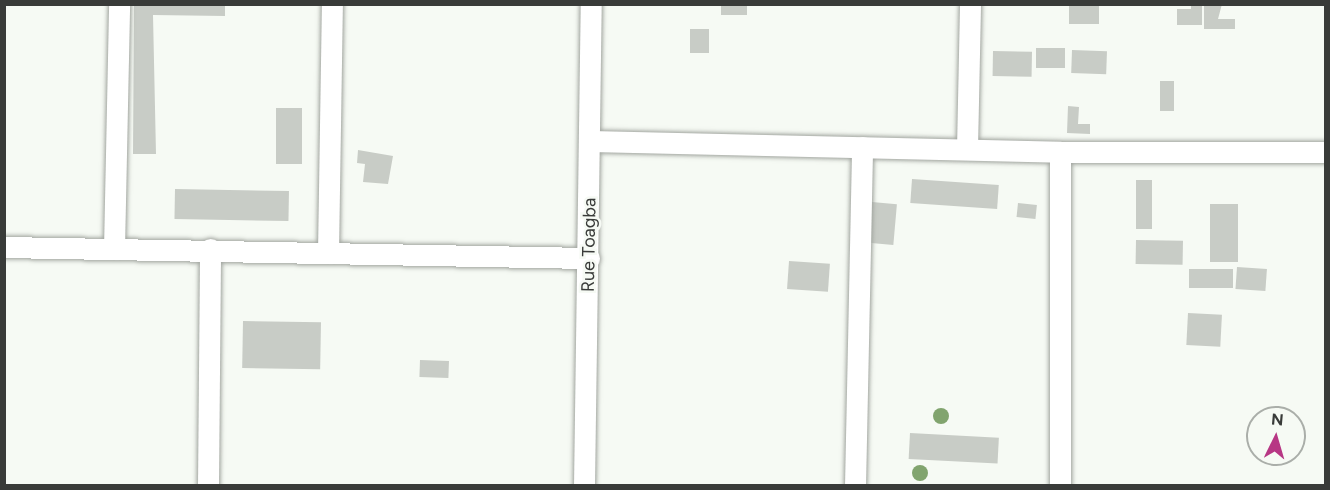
<!DOCTYPE html>
<style>
body{margin:0}
#map{position:relative;width:1330px;height:490px;overflow:hidden;background:#f6faf4;font-family:Figtree,sans-serif}
div>[style]{position:absolute}
[style*='--x']{left:calc(var(--x)*1px);top:calc(var(--y)*1px);width:calc(var(--w)*1px);rotate:calc(var(--a)*1deg)}
.building>*{inset:0;background:#c8ccc6;transform-origin:0 0}
.roads{filter:drop-shadow(0 0 2px #a2a6a0) drop-shadow(0 0 2px #a2a6a0)}
.street>*{height:21px;margin:-10.5px;padding:0 10.5px;transform-origin:10.5px;border-radius:10.5px;background:#fff}
.trees>*{width:16px;height:16px;margin:-8px;border-radius:50%;background:#81a46e}
span{translate:-50% -50%;white-space:nowrap;text-align:center;line-height:1.15;-webkit-text-stroke:5px #f6faf4;paint-order:stroke}
.street-label{font-size:18px;color:#393b39}
.frame{position:absolute;inset:0;border:6px solid #393b39;pointer-events:none}
.north{position:absolute;left:1246px;top:406px;width:60px;height:60px;box-sizing:border-box;background:#f6faf4;border:2px solid #aaaea9;border-radius:50%;rotate:5deg;font-size:16px;font-weight:700;line-height:24px;text-align:center;color:#393b39}
.north::after{content:'';display:block;margin:auto;width:21px;height:27px;background:#b73784;clip-path:polygon(50% 0,100% 100%,50% 72%,0 100%)}
</style>
<div id="map">
<div class="building">
<div style="clip-path:polygon(134px 4px,225px 4px,225px 16px,153px 15px,156px 154px,133px 154px)"></div>
<div style="left:721px;top:4px;width:26px;height:11px"></div>
<div style="left:1069px;top:4px;width:30px;height:20px"></div>
<div style="clip-path:polygon(1191px 4px,1202px 4px,1202px 25px,1177px 25px,1177px 9px,1191px 9px)"></div>
<div style="clip-path:polygon(1204px 4px,1222px 4px,1218px 19px,1235px 19px,1235px 29px,1204px 29px)"></div>
<div style="left:690px;top:29px;width:19px;height:24px"></div>
<div style="left:1036px;top:48px;width:29px;height:20px"></div>
<div style="left:1072px;top:50px;width:35px;height:23px;rotate:2deg"></div>
<div style="left:993px;top:51px;width:39px;height:25px;rotate:1deg"></div>
<div style="left:1160px;top:81px;width:14px;height:30px"></div>
<div style="clip-path:polygon(1068px 106px,1079px 107px,1078px 124px,1090px 124px,1090px 134px,1067px 133px)"></div>
<div style="left:276px;top:108px;width:26px;height:56px"></div>
<div style="clip-path:polygon(358px 150px,393px 156px,388px 184px,363px 182px,365px 164px,357px 163px)"></div>
<div style="left:912px;top:179px;width:87px;height:24px;rotate:4deg"></div>
<div style="left:1136px;top:180px;width:16px;height:49px"></div>
<div style="left:175px;top:189px;width:114px;height:30px;rotate:1deg"></div>
<div style="left:872px;top:202px;width:25px;height:41px;rotate:5deg"></div>
<div style="left:1018px;top:203px;width:19px;height:14px;rotate:6deg"></div>
<div style="left:1210px;top:204px;width:28px;height:58px"></div>
<div style="left:1136px;top:240px;width:47px;height:24px;rotate:1deg"></div>
<div style="left:789px;top:261px;width:41px;height:28px;rotate:4deg"></div>
<div style="left:1237px;top:267px;width:30px;height:22px;rotate:4deg"></div>
<div style="left:1189px;top:269px;width:44px;height:19px"></div>
<div style="left:1188px;top:313px;width:34px;height:32px;rotate:3deg"></div>
<div style="left:243px;top:321px;width:78px;height:47px;rotate:1deg"></div>
<div style="left:420px;top:360px;width:29px;height:17px;rotate:2deg"></div>
<div style="left:910px;top:433px;width:89px;height:26px;rotate:3deg"></div>
</div>
<div class="roads">
<div class="street">
<div style="--x:590;--y:141;--w:470;--a:1.3"></div>
<div style="--x:1060;--y:152;--w:266;--a:0"></div>
<div style="--x:967;--y:149;--w:145;--a:-88.8"></div>
<div style="--x:1060;--y:152;--w:334;--a:90"></div>
<div style="--x:4;--y:247;--w:585;--a:1.08"></div>
<div style="--x:114;--y:249;--w:245;--a:-88.8"></div>
<div style="--x:328;--y:253;--w:249;--a:-89.1"></div>
<div style="--x:208;--y:486;--w:237;--a:-89.5"></div>
<div style="--x:584;--y:486;--w:482;--a:-89.2"></div>
<div style="--x:855;--y:486;--w:339;--a:-88.8"></div>
</div>
</div>
<div class="trees">
<div style="left:941px;top:416px"></div>
<div style="left:920px;top:473px"></div>
</div>
<div class="street-label">
<span style="left:589px;top:245px;rotate:-89deg">Rue Toagba</span>
</div>
<div class="frame"></div>
<div class="north">N</div>
</div>
